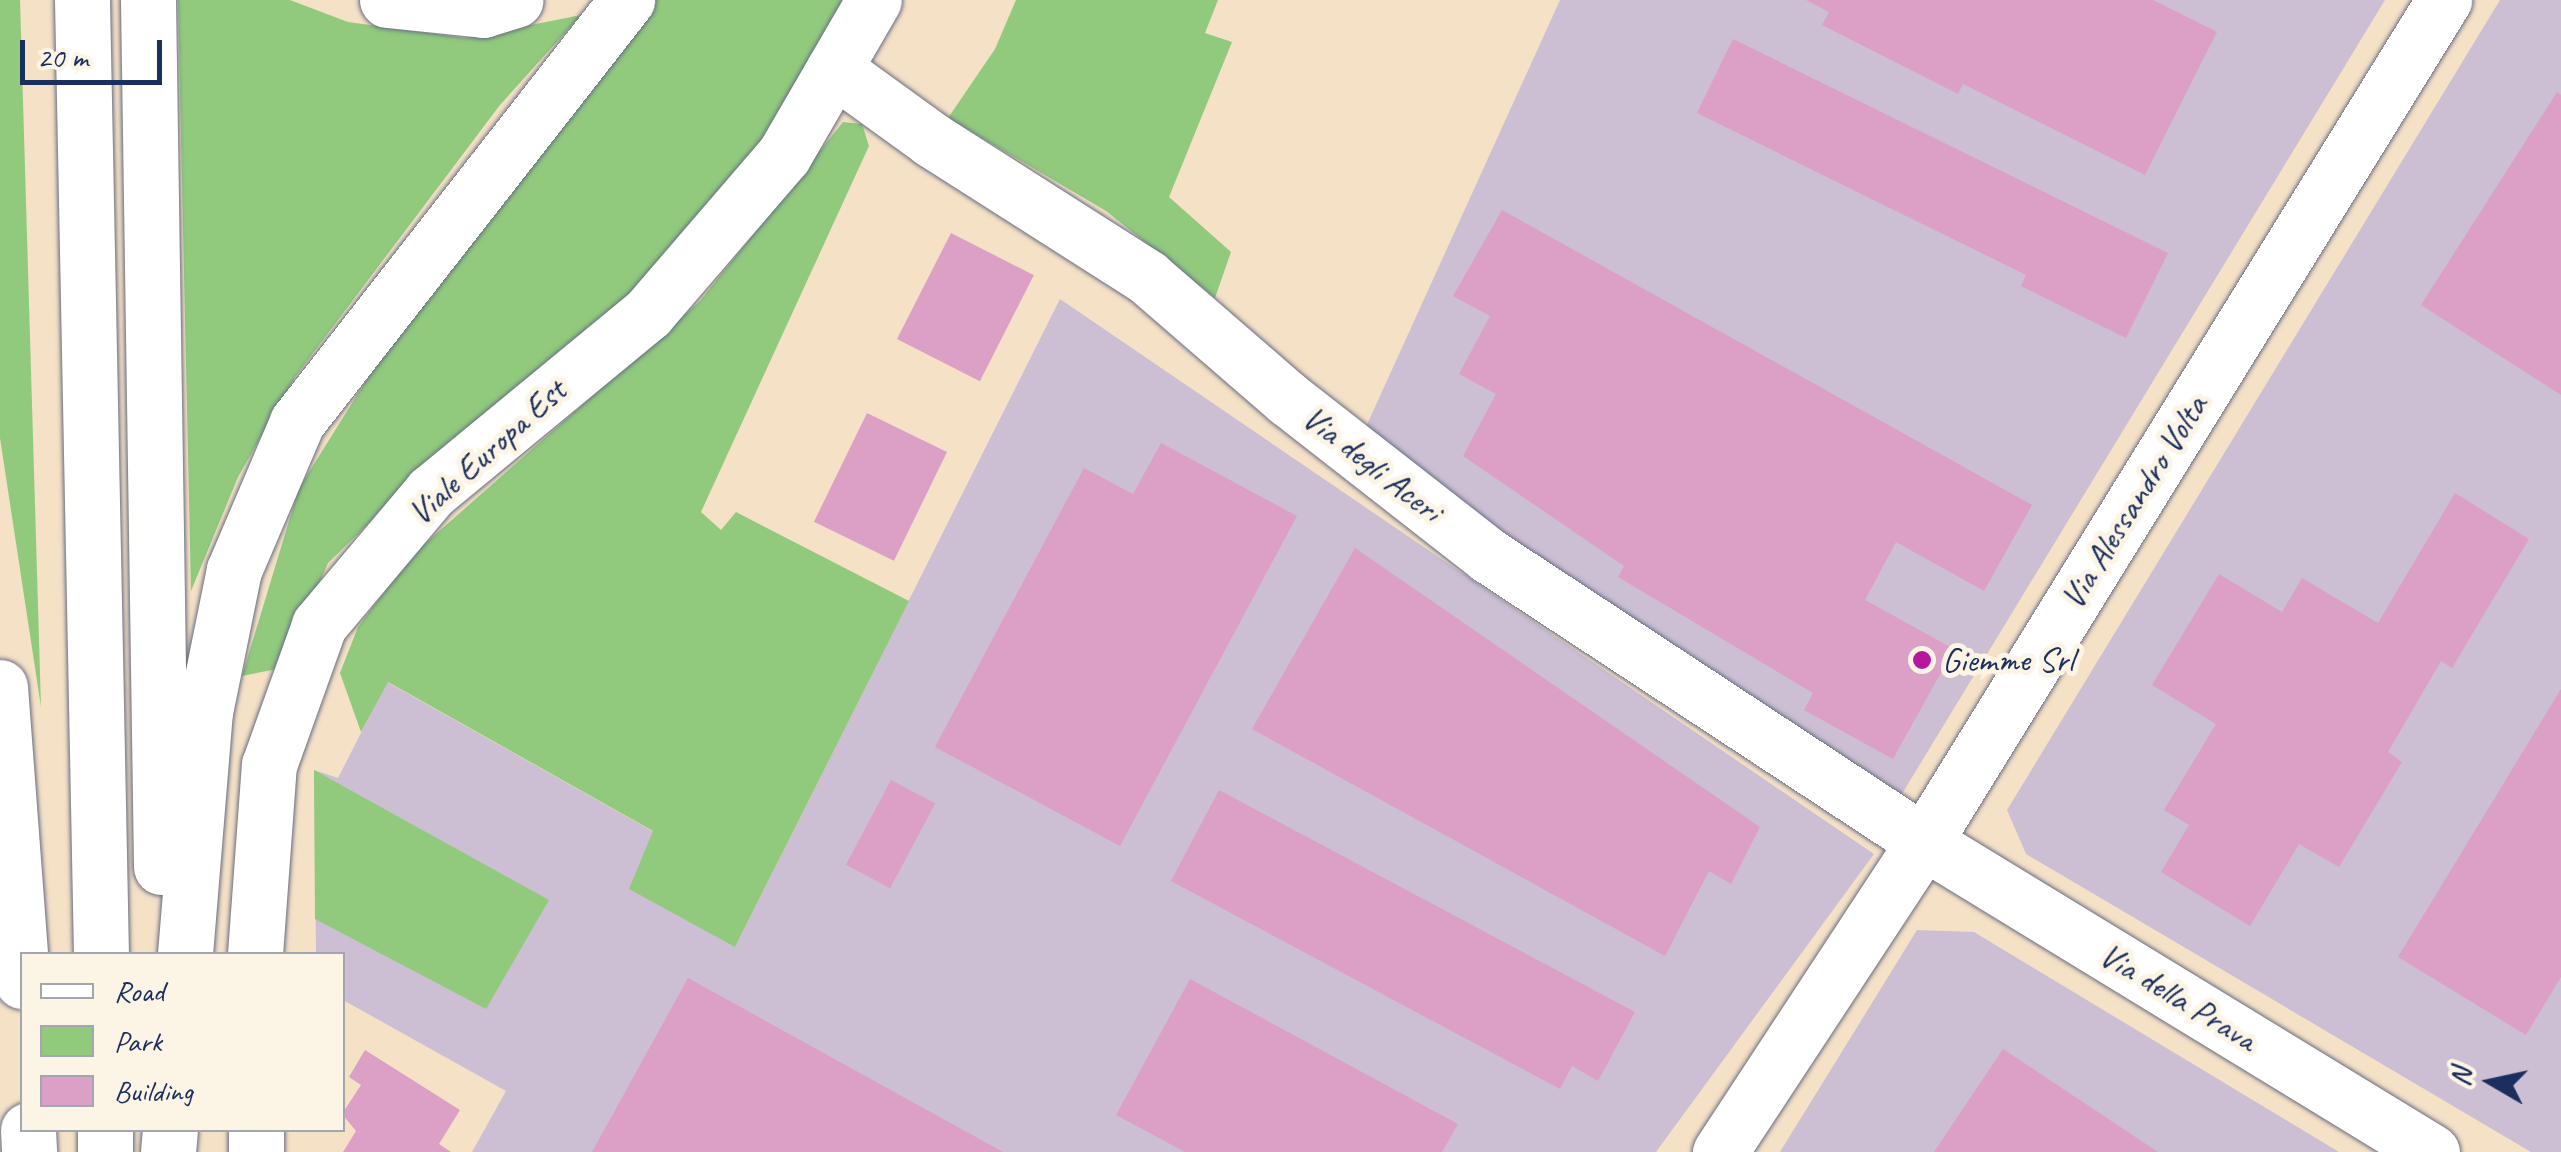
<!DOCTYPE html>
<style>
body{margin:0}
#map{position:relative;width:2561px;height:1152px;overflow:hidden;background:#f5e1c6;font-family:Caveat,sans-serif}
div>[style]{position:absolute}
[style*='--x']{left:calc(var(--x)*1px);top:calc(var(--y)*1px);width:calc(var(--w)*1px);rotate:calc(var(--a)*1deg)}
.industrial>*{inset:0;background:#ccbfd4}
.green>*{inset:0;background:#91ca7d}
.building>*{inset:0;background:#dc9fc5;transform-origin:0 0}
.roads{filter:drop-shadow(0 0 2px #676d82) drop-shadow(0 0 2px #676d82)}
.minor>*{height:55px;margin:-27.5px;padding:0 27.5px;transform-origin:27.5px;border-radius:27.5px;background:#fff}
.highway>*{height:55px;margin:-27.5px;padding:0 27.5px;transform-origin:27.5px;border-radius:27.5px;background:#fff}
.dots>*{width:28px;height:28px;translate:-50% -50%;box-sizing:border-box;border:5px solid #fcf5e5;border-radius:50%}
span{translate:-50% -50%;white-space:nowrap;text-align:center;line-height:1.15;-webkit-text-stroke:10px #fcf5e5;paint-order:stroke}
.street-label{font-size:35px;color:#1b2f5e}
.poi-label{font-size:35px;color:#1b2f5e}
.left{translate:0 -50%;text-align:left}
.legend{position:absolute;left:20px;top:952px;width:325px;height:180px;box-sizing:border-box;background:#fcf5e5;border:2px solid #a2a6af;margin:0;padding:12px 18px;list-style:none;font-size:30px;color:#1b2f5e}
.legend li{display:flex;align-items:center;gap:20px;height:50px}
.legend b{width:50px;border:2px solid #a2a6af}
.north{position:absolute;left:2441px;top:1032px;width:100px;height:100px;-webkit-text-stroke:8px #fcf5e5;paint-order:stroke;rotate:279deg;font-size:28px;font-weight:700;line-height:40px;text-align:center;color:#1b2f5e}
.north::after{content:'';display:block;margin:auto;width:35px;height:45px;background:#1b2f5e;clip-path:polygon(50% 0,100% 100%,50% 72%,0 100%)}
.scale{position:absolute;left:20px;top:40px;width:142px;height:45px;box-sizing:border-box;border:5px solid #1b2f5e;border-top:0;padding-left:12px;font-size:30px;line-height:35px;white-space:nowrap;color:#1b2f5e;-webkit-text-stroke:8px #fcf5e5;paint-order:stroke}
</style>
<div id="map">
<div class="industrial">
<div style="clip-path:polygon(1560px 0,2385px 0,1897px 802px,1360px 440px)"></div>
<div style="clip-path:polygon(2500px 0,2561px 0,2561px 1152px,2531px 1152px,2026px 854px,2007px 810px)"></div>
<div style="clip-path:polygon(1060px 299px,1874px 854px,1656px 1152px,472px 1152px,506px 1091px,343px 1000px,342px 954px,316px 954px,314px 770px,338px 778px,387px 682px,654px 832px,735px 947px)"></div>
<div style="clip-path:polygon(1917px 930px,1974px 932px,2339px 1152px,1780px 1152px)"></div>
</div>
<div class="green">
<div style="clip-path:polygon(0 0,20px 0,41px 707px,0 438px)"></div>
<div style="clip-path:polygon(178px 0,290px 0,348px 22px,466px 38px,581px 15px,500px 105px,295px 377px,238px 477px,191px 591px)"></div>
<div style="clip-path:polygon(644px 0,849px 0,790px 103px,646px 287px,395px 498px,328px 563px,282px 668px,242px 676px,299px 488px,404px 320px)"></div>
<div style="clip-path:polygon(1016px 0,1218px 0,1205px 33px,1232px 42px,1169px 197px,1231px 252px,1215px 298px,1106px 211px,948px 118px,995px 49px)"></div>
<div style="clip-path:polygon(843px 122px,862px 124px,869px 146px,701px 512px,721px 530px,736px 512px,909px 601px,735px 947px,629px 889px,653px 831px,388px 682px,361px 732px,340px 673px,358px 627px,411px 556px,700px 301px)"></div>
<div style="clip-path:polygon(314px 770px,549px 900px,486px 1009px,315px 919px)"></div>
</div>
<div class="building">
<div style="clip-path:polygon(1806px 0,2153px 0,2217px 32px,2145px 175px,1963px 84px,1958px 94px,1822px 25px,1829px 12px)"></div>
<div style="clip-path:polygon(1733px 39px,2168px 253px,2126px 338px,2021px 286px,2026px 275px,1697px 113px)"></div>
<div style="clip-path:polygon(2557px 92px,2561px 95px,2561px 395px,2421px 305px)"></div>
<div style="clip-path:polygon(1502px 210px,2032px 505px,1984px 591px,1896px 542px,1865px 600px,1954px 649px,1893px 759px,1804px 710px,1813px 693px,1618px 577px,1624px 566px,1463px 456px,1496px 394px,1459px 374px,1490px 316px,1453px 296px)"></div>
<div style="left:951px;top:233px;width:93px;height:119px;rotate:27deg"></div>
<div style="left:867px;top:413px;width:89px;height:121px;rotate:26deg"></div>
<div style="clip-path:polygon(1161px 443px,1297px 516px,1120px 846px,935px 747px,1084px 468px,1133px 494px)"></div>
<div style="clip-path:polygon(2455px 493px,2529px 539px,2452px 668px,2441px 661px,2388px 752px,2402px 762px,2339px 867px,2299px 844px,2250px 926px,2161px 872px,2189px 825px,2164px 810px,2216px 724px,2152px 685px,2219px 574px,2282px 612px,2302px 578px,2378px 623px)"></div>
<div style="clip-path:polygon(1355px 548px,1760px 827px,1731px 884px,1709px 871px,1665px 956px,1252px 729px)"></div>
<div style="clip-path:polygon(2561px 689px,2561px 977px,2526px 1035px,2398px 957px)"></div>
<div style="left:891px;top:780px;width:50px;height:96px;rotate:28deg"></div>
<div style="clip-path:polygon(1219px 790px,1635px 1012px,1598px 1081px,1572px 1066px,1560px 1089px,1171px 881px)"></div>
<div style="clip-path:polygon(688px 978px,1003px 1152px,592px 1152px)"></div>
<div style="clip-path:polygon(1190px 979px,1458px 1124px,1442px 1152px,1185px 1152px,1116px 1115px)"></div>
<div style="clip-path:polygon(2003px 1049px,2158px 1152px,1934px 1152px)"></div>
<div style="clip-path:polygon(365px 1050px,460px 1110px,439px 1144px,451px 1152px,343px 1152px,356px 1131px,342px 1114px,361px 1085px,349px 1077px)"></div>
</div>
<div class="roads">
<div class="minor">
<div style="--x:834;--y:69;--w:121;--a:35.9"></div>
<div style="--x:932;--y:140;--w:255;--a:32.5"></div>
<div style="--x:1147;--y:277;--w:186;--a:40.9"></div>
<div style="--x:1288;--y:399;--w:255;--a:38"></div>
<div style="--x:1489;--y:556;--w:521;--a:33.32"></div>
<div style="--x:1924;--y:842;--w:595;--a:31.39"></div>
<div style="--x:0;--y:687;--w:295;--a:85.7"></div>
<div style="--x:255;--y:954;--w:190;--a:-85.8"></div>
<div style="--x:269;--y:765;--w:149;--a:-70.3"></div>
<div style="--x:319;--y:625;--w:174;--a:-49.9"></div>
<div style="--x:431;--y:492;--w:281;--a:-39.5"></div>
<div style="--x:648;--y:313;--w:208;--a:-49.3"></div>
<div style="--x:784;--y:155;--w:179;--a:-59.9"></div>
<div style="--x:28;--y:1130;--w:22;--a:87"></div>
<div style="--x:256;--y:1130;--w:22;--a:90"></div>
<div style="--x:1720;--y:1152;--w:371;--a:-56.7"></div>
<div style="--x:1924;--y:842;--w:990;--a:-58.3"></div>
</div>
<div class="highway">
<div style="--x:82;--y:0;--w:954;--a:88.86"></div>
<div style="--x:148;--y:0;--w:867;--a:89.14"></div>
<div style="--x:387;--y:0;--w:97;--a:5.9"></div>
<div style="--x:483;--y:10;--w:34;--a:-17"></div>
<div style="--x:185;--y:954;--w:243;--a:-85.3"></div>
<div style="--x:205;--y:712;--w:145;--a:-78.5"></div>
<div style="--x:234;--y:570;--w:161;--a:-66.9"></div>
<div style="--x:297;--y:422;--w:536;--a:-51.97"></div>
<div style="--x:105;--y:1130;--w:22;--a:90"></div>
<div style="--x:168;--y:1152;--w:22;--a:-85"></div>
</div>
</div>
<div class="dots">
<div style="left:1922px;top:660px;background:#b5179e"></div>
</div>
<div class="street-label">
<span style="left:487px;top:452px;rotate:-42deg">Viale Europa Est</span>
<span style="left:1372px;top:464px;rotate:38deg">Via degli Aceri</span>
<span style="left:2134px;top:502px;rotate:-58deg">Via Alessandro Volta</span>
<span style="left:2178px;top:997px;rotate:31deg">Via della Prava</span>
</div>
<div class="poi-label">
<span class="left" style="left:1942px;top:660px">Giemme Srl</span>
</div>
<ul class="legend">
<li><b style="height:12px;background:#fff"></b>Road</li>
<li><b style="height:28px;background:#91ca7d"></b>Park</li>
<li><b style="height:28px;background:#dc9fc5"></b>Building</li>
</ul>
<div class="north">N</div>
<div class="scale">20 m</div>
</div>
